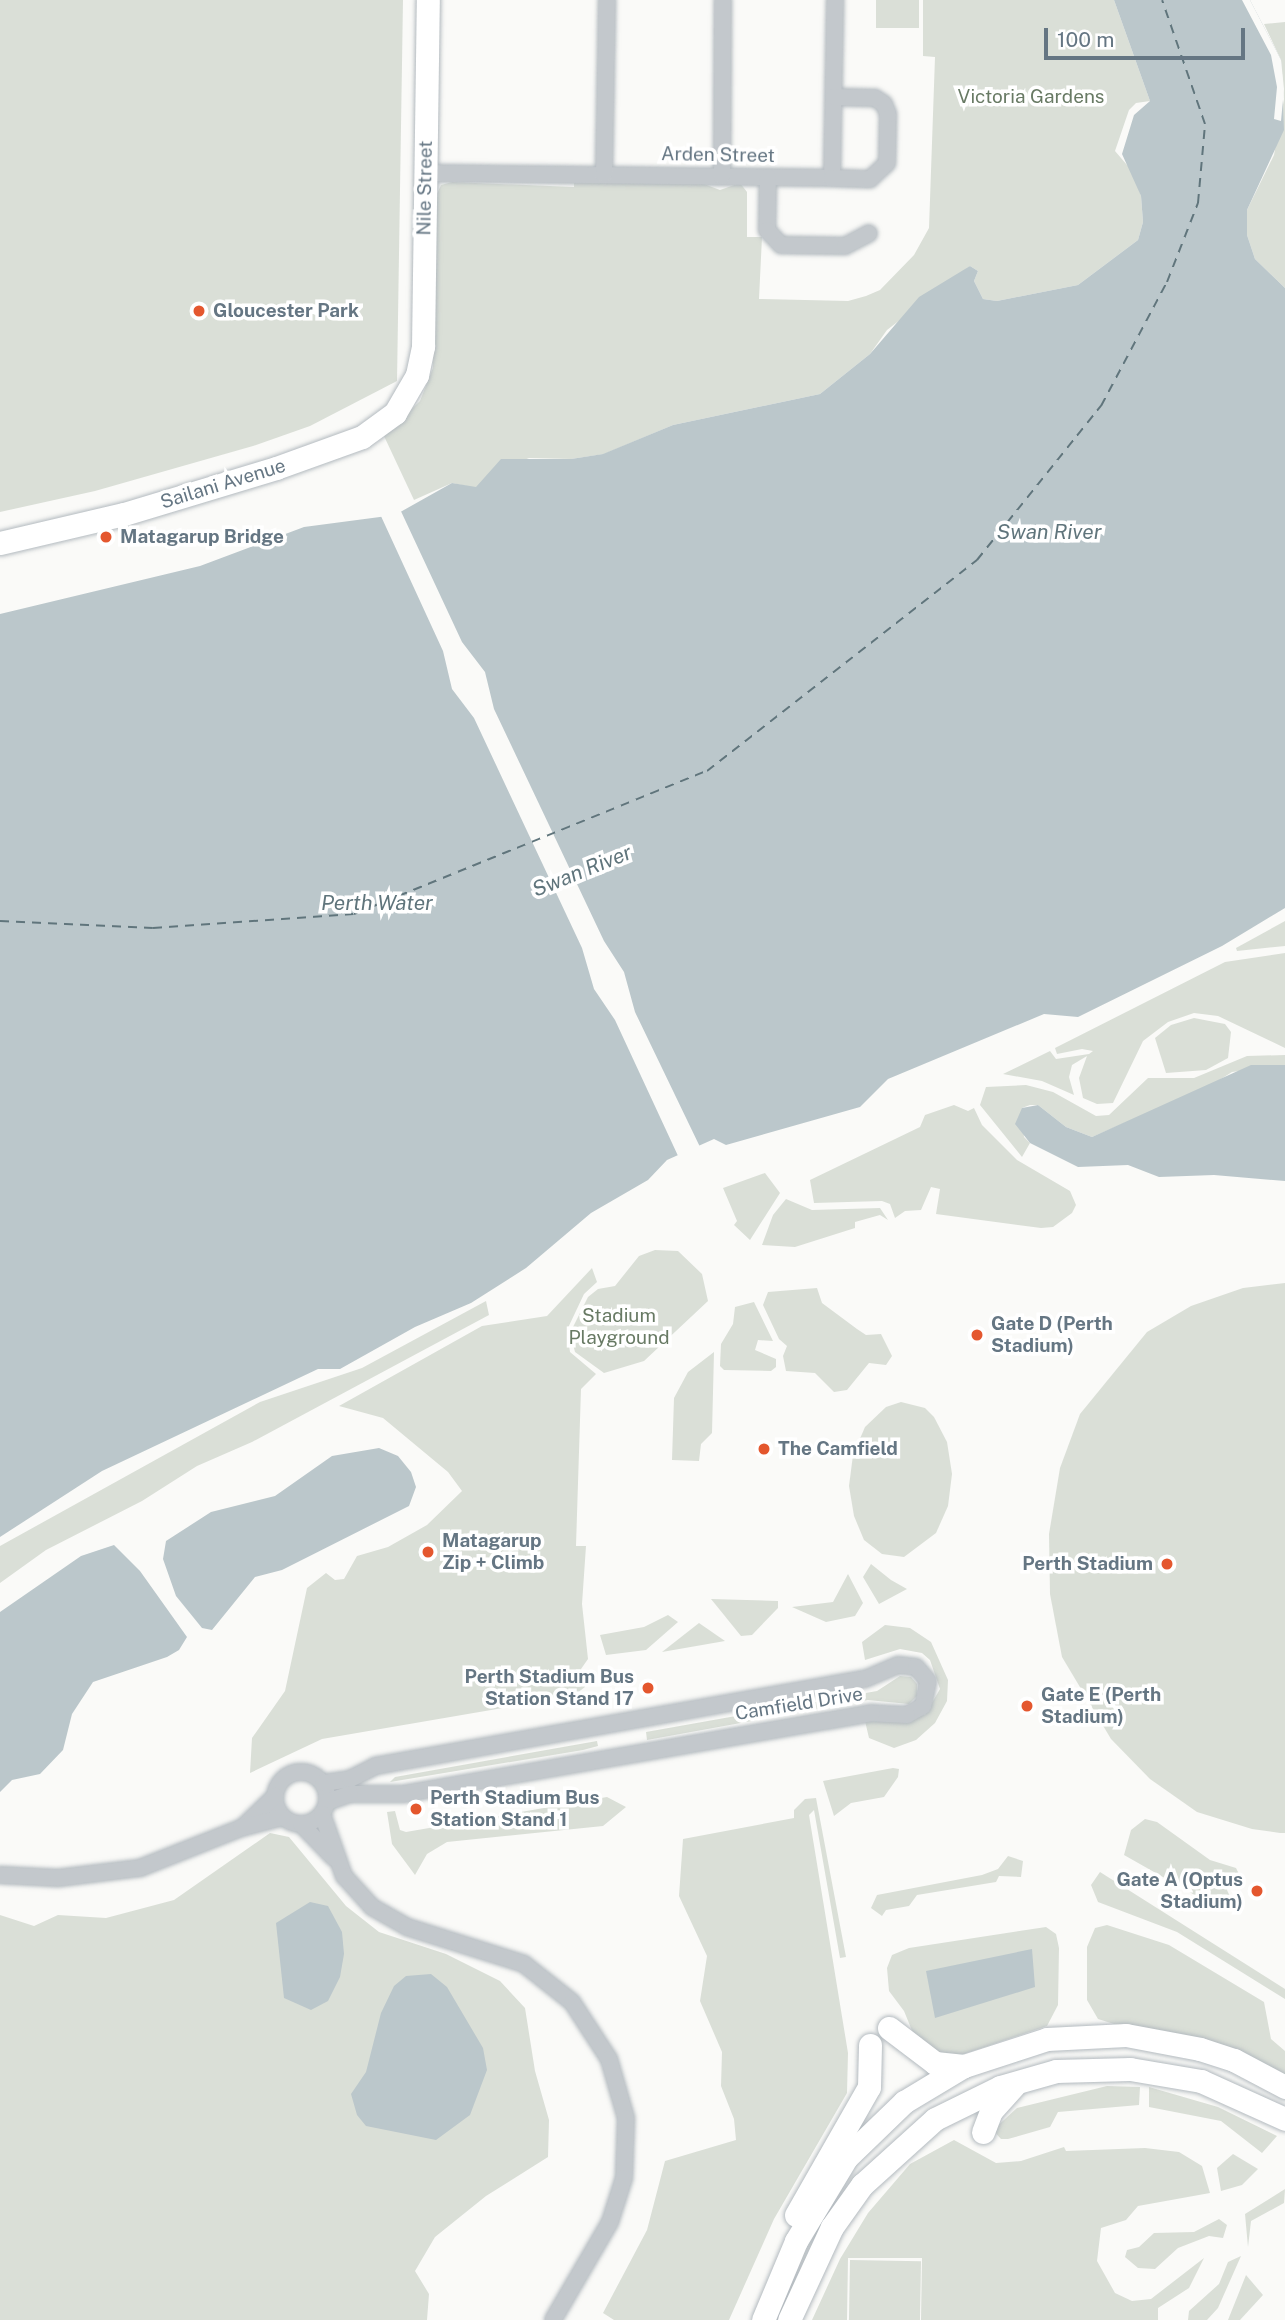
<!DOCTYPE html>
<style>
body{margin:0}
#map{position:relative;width:1285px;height:2320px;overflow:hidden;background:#fafaf8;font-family:"Public Sans",sans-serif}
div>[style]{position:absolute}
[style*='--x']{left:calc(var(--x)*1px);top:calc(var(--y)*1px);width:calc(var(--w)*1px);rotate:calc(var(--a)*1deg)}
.green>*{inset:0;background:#dadfd7;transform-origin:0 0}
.water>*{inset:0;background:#bbc7cb}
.pier>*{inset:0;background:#fafaf8}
.ferry>*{height:2px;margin-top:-1px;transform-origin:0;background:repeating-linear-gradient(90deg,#60757c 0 9px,transparent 0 16px)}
.roads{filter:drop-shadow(0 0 2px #b3babf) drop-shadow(0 0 2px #b3babf)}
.street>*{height:16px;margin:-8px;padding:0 8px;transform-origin:8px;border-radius:8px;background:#c3c8cc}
.street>.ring{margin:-8px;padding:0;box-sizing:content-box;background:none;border:16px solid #c3c8cc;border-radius:50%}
.secondary>*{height:23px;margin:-11.5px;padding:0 11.5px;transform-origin:11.5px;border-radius:11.5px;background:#fff}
.dots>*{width:19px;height:19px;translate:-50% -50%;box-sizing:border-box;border:4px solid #fff;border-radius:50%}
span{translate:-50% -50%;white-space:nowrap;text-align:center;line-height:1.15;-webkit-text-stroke:7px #fff;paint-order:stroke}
.park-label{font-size:19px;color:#687a64}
.street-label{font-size:19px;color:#657683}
.poi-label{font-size:19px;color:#657683;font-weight:700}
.left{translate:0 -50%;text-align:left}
.right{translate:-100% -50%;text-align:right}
.water-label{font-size:21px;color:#60757c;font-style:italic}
.scale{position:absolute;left:1044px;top:28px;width:201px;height:32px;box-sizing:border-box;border:4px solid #657683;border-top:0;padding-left:9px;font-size:21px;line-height:24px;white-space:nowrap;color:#657683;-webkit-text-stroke:5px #fff;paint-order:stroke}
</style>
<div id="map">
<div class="green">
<div style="clip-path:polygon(0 0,403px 0,397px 381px,310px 426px,253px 446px,95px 491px,0 512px)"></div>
<div style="left:876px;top:0;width:43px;height:28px"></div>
<div style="clip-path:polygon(923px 0,1114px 0,1150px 101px,1136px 103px,1129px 110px,1115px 151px,1133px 172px,1141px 196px,1143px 222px,1138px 240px,1078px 285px,997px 301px,983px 299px,974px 281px,978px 271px,970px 266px,887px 330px,870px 354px,820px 394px,673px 425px,604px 454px,571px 459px,529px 458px,488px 475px,476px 488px,452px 483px,414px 500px,384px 436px,420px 401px,433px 368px,436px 196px,441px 185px,452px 182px,574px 187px,574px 182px,704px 184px,720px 190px,740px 183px,747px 192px,747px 237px,762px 237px,759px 299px,848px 301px,866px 296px,880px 290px,914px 255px,929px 228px,935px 57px,923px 56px)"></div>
<div style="clip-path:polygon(1285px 22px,1285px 288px,1255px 259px,1247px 235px,1247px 210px,1274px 155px,1284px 99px,1281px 60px,1264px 24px)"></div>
<div style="clip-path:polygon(1285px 921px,1285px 946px,1237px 951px,1236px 948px)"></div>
<div style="clip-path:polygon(1285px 953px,1285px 1048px,1218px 1016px,1194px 1013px,1168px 1022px,1143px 1041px,1113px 1103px,1097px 1104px,1083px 1098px,1079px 1078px,1087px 1056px,1072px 1065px,1069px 1077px,1074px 1095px,1042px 1081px,1003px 1074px,1050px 1051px,1056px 1059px,1089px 1054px,1093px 1051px,1082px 1049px,1057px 1054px,1055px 1048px,1225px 962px)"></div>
<div style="clip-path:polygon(1194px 1018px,1225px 1024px,1231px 1032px,1228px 1058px,1206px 1070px,1166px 1073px,1155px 1038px,1171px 1025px)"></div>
<div style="clip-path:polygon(1285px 1055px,1285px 1065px,1232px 1072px,1210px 1086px,1092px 1137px,1066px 1127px,1038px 1105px,1030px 1105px,1022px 1108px,1024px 1137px,1030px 1143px,1022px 1157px,980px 1105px,986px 1087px,1026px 1085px,1053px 1092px,1096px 1116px,1109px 1115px,1148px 1078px,1194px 1078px,1247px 1056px)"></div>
<div style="clip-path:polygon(954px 1105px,968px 1111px,974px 1108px,982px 1125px,1017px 1160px,1070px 1191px,1076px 1205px,1072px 1213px,1053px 1227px,1041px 1228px,936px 1214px,940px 1189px,931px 1187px,921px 1210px,905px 1211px,895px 1218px,890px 1204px,882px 1201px,814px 1203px,810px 1180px,920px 1127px,925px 1115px)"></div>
<div style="clip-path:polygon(765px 1173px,780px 1193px,750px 1240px,734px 1225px,737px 1221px,723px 1188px)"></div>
<div style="clip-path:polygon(786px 1199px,812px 1210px,880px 1208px,888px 1220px,880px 1215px,855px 1222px,855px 1228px,795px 1247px,762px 1245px,773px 1215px)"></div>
<div style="clip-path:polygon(655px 1250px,678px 1251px,702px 1274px,708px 1301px,644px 1361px,604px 1373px,575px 1352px,570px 1333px,588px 1297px,598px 1289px,615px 1286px,639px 1256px)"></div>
<div style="clip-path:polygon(592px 1268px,597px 1282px,584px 1294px,567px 1330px,570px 1352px,596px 1374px,581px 1389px,576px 1546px,586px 1546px,582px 1604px,588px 1659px,581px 1669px,585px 1687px,573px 1696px,322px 1739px,250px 1773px,252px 1738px,285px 1691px,307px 1588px,326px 1573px,335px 1580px,344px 1579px,357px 1556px,388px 1547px,427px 1525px,462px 1491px,448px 1472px,383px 1418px,339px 1406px,482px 1326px,547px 1316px)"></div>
<div style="clip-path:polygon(1285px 1283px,1285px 1833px,1280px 1833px,1252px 1829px,1197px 1812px,1150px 1779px,1111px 1739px,1062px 1657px,1050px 1594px,1049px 1534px,1060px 1468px,1080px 1414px,1147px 1332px,1191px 1306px,1243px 1288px)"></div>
<div style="clip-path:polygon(817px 1288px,822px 1303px,857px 1329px,866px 1335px,881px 1334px,892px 1356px,886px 1365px,869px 1363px,847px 1390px,834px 1392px,815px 1373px,786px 1371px,783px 1356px,787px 1346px,779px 1339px,763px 1305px,768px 1292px)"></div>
<div style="clip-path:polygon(486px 1301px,489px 1315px,252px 1442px,197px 1466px,142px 1501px,46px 1550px,0 1583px,0 1546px,260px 1402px,362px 1368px)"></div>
<div style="clip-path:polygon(754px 1302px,773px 1341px,758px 1340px,755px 1350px,776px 1359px,776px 1367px,771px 1371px,724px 1370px,720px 1366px,721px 1344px,733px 1324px,735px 1307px)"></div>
<div style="clip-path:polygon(714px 1352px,712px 1433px,701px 1444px,699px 1461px,672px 1460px,674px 1398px,688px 1372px)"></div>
<div style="clip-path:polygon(901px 1402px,925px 1408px,934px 1417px,947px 1442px,952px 1474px,948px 1506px,936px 1533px,904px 1557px,882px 1554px,864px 1540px,854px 1516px,849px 1486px,853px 1455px,865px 1427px,886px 1407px)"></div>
<div style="clip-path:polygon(871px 1564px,891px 1580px,907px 1589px,879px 1604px,863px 1577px)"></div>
<div style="clip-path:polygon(848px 1574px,863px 1603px,855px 1616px,826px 1622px,792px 1607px,833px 1602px)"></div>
<div style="clip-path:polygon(711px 1599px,778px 1601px,778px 1608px,752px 1635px,741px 1636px)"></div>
<div style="clip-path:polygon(668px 1615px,678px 1622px,646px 1650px,606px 1655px,600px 1635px,644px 1627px)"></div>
<div style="clip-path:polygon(699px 1623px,725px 1641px,662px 1652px)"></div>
<div style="clip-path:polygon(885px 1625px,910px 1628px,931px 1642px,948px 1680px,947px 1701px,935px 1723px,916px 1740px,894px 1748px,869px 1738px,865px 1721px,925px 1715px,940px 1689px,930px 1660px,922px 1653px,900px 1649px,865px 1660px,862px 1642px)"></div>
<div style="clip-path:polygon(900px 1676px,911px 1677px,917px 1684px,917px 1696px,909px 1704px,868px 1700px,647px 1740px,646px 1732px,877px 1691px)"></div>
<div style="clip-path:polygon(597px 1741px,598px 1746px,583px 1750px,390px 1782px,395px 1777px)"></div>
<div style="clip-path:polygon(893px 1768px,899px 1769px,898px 1777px,884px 1797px,851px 1803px,834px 1816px,823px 1781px)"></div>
<div style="clip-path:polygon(607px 1797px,626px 1807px,603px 1826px,447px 1842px,427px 1854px,415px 1875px,392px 1844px,387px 1812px,395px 1811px,400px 1830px,406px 1832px)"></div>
<div style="clip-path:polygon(816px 1798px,846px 1957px,840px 1958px,814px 1810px,809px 1815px,848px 2053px,847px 2093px,774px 2219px,729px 2320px,614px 2320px,603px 2313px,647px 2230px,665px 2161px,736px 2140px,734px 2119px,721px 2086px,722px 2052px,700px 2001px,707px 1956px,679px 1896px,683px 1839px,794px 1818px,794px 1810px,805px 1799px)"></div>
<div style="clip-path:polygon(1145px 1819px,1157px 1822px,1210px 1860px,1236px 1868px,1241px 1878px,1231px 1879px,1227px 1890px,1232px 1901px,1221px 1907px,1207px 1902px,1124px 1855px,1131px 1830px)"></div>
<div style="clip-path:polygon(270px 1833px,289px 1837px,346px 1906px,379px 1932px,446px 1954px,500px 1981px,525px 2008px,535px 2071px,549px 2120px,548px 2157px,486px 2196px,435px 2237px,415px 2271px,429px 2294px,427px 2320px,0 2320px,0 1915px,34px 1926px,58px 1915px,106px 1918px,174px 1900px)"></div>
<div style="clip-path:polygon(1008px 1856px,1023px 1861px,1021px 1877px,999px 1876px,996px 1882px,917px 1895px,909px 1906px,886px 1910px,882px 1916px,871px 1908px,877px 1895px,982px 1875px,998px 1869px)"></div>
<div style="clip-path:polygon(1100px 1872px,1285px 1989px,1285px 1999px,1177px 1932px,1098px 1902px,1091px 1885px)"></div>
<div style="clip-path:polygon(1107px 1925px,1169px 1945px,1264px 2002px,1271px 2039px,1285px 2051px,1285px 2077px,1098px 2019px,1087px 2000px,1087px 1947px,1095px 1928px)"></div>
<div style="clip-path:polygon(1046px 1927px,1056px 1934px,1059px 1948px,1058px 2005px,1047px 2026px,946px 2060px,915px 2038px,904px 2011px,889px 1991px,887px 1968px,892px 1955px,909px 1948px)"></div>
<div style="clip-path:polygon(1107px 2086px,1140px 2087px,1139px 2105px,1058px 2112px,1050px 2127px,1008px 2139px,1001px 2139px,993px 2130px,1017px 2108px)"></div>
<div style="clip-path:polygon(1149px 2087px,1218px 2107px,1277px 2136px,1262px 2153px,1221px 2121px,1149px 2107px)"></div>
<div style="clip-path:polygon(954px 2140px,996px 2163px,1021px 2161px,1064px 2147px,1066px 2151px,1145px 2148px,1179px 2152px,1202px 2166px,1210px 2193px,1138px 2206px,1126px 2220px,1101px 2228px,1097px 2261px,1115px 2293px,1132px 2301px,1151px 2299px,1204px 2258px,1189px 2288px,1158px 2308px,1158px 2320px,921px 2320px,922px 2258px,848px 2258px,847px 2320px,812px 2320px,840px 2259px,868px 2213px,910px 2164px)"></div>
<div style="clip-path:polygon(1233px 2154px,1258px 2169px,1242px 2185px,1221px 2191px,1217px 2168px)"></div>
<div style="clip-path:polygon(1285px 2189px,1284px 2203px,1251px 2221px,1248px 2247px,1245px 2214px)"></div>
<div style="clip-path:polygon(1219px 2219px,1227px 2225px,1223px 2238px,1209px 2236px,1178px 2248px,1155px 2269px,1138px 2268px,1125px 2257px,1127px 2250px,1139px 2247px,1154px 2233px,1194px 2232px)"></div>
<div style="clip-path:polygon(1241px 2256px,1218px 2308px,1207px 2320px,1188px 2320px,1189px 2311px,1219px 2284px,1228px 2262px)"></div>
<div style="left:850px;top:2260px;width:71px;height:60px;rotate:1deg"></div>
<div style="clip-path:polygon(1246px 2275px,1263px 2295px,1240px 2320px,1228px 2320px)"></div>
</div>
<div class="water">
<div style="clip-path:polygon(1114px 0,1250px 0,1281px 60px,1284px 130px,1247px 210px,1247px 235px,1255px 259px,1285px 288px,1285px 908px,1222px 946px,1078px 1017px,1044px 1014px,888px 1079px,860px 1107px,726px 1145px,714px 1139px,667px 1160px,648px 1180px,591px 1213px,526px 1268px,471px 1303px,415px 1327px,340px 1369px,318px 1369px,102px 1471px,0 1537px,0 614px,200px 566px,304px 527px,395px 515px,452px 483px,476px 487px,501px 459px,571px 459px,603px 454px,673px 425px,820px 394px,870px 354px,919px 297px,970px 266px,978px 271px,974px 281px,983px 299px,997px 301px,1078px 285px,1138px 240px,1143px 222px,1141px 196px,1122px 154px,1134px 115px,1150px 101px)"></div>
<div style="clip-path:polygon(1251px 1065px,1285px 1065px,1285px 1181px,1214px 1175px,1159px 1177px,1128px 1165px,1078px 1167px,1030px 1143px,1015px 1124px,1022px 1108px,1038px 1105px,1066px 1127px,1092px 1137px)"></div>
<div style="clip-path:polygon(379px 1448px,398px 1456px,411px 1472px,416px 1487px,409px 1506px,282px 1570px,255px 1577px,212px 1630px,202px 1628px,176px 1596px,163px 1559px,166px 1541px,211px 1512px,275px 1496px,332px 1456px)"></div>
<div style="clip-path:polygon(114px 1545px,140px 1571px,187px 1637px,179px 1650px,167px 1657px,93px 1682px,72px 1714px,63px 1750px,40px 1774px,12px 1780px,0 1792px,0 1612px,81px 1556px)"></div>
<div style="clip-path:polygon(310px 1902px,328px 1906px,342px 1932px,344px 1954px,340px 1977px,328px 2001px,311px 2010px,284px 1998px,276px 1923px)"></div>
<div style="clip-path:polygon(1032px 1949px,1035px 1987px,935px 2018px,926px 1971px)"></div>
<div style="clip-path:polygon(431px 1974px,447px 1987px,483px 2048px,487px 2070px,470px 2115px,436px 2140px,366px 2126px,357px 2115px,351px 2094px,366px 2072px,381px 2013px,394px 1986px,406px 1976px)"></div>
</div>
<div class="pier">
<div style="clip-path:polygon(1250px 0,1281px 60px,1284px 89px,1281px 121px,1274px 119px,1277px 87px,1271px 55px,1242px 0)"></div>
<div style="clip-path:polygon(399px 507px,462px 642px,485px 672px,494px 709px,604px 941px,624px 972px,635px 1012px,701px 1149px,679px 1158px,615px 1020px,594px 989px,582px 948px,474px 718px,452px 689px,443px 651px,380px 514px)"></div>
</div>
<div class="ferry">
<div style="--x:0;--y:921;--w:153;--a:2.6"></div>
<div style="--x:153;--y:928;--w:201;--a:-4"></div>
<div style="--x:354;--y:914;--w:381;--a:-22.1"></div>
<div style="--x:707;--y:771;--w:343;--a:-38"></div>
<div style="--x:977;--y:560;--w:198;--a:-51.2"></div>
<div style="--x:1101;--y:406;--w:140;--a:-62"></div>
<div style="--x:1167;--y:282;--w:85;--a:-68.6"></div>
<div style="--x:1198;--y:203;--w:79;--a:-84.9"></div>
<div style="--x:1205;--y:124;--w:131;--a:-109.1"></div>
</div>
<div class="roads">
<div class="street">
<div style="--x:425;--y:173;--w:407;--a:0.7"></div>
<div style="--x:832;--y:178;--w:178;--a:-89"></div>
<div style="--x:604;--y:174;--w:174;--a:-89"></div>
<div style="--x:722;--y:176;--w:176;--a:-89.7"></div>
<div style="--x:768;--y:177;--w:53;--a:91.1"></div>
<div style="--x:767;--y:230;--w:21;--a:47"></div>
<div style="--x:781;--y:245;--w:64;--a:0.9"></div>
<div style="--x:845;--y:246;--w:27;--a:-28"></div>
<div style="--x:832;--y:178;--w:38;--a:2"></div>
<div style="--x:870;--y:179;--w:23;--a:-43"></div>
<div style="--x:887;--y:163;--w:49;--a:-88.8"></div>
<div style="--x:888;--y:114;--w:11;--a:-112"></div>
<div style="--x:884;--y:104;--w:11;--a:-146"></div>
<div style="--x:875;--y:98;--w:41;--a:-178.6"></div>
<div class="ring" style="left:275px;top:1772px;width:36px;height:36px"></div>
<div style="--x:323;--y:1783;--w:27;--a:-8"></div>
<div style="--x:350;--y:1779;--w:28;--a:-27"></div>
<div style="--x:375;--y:1766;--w:498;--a:-10.1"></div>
<div style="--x:865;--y:1679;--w:36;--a:-23"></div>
<div style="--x:898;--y:1665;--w:18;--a:6"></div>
<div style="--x:916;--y:1667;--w:18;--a:49"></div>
<div style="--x:928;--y:1681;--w:25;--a:101"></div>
<div style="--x:923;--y:1706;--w:18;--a:151"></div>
<div style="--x:907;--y:1715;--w:35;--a:-177"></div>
<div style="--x:872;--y:1713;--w:474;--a:170.2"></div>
<div style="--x:405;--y:1794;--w:55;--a:180"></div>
<div style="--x:350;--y:1794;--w:24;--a:161"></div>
<div style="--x:322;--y:1814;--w:66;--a:70.5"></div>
<div style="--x:344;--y:1876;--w:42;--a:47.9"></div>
<div style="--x:372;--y:1907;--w:40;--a:29.7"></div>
<div style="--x:407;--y:1927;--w:123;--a:17.5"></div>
<div style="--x:524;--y:1964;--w:61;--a:38.4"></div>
<div style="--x:572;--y:2002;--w:68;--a:57"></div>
<div style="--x:609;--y:2059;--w:61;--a:73.9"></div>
<div style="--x:626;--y:2118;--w:60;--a:91.9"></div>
<div style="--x:624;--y:2178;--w:46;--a:107.7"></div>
<div style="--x:610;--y:2222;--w:113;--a:120.2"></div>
<div style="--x:301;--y:1824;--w:47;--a:45.9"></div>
<div style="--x:243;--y:1827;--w:45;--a:-44.1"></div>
<div style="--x:0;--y:1875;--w:58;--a:3"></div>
<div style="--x:58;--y:1878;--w:83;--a:-7"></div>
<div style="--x:140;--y:1868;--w:109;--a:-21.6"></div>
<div style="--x:241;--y:1828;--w:43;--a:-14.7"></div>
</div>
<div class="secondary">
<div style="--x:0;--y:543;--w:127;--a:-13.2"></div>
<div style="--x:124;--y:514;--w:159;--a:-16.8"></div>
<div style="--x:276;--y:468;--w:91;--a:-19.8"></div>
<div style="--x:362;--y:437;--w:41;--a:-36"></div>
<div style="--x:395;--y:413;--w:44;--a:-59.9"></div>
<div style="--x:417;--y:375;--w:30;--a:-78"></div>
<div style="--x:423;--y:346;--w:346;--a:-89.2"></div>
<div style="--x:889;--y:2028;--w:58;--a:37.3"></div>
<div style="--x:935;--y:2063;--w:29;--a:6"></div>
<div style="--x:983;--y:2132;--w:22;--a:-69"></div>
<div style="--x:991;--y:2111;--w:36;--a:-48"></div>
<div style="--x:796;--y:2215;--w:147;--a:-60.3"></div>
<div style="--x:869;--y:2087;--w:42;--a:-88.6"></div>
<div style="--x:763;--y:2320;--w:86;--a:-67.3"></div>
<div style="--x:796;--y:2241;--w:97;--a:-58.9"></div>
<div style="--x:846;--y:2158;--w:81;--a:-44"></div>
<div style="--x:904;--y:2102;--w:70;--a:-31"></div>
<div style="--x:964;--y:2066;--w:87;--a:-18"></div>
<div style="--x:1047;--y:2039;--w:79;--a:-2.9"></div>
<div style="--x:1126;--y:2035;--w:75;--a:10.7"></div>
<div style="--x:1200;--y:2049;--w:36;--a:18"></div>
<div style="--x:1234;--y:2060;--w:58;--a:27.9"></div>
<div style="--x:789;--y:2320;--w:102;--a:-65.2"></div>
<div style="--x:832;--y:2227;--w:52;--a:-54.5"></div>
<div style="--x:862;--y:2185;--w:98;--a:-42.1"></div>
<div style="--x:935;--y:2119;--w:72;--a:-26.2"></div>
<div style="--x:1000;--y:2087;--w:58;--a:-15.9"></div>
<div style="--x:1056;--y:2071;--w:74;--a:-1.5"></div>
<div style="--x:1130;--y:2069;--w:72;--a:9.6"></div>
<div style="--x:1201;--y:2081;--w:92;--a:24.3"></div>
</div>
</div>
<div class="dots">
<div style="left:199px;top:311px;background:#e4572e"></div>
<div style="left:106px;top:537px;background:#e4572e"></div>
<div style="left:977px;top:1335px;background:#e4572e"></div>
<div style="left:764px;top:1449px;background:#e4572e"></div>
<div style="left:428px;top:1552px;background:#e4572e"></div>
<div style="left:1167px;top:1564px;background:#e4572e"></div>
<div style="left:648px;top:1688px;background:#e4572e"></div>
<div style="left:1027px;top:1706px;background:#e4572e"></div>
<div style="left:416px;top:1809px;background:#e4572e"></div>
<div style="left:1257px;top:1891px;background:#e4572e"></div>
</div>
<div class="park-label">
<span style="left:1031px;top:97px">Victoria Gardens</span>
<span style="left:619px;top:1327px">Stadium<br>Playground</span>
</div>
<div class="street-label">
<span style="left:718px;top:155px;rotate:1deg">Arden Street</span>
<span style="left:425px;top:188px;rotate:-89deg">Nile Street</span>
<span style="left:223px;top:484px;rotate:-17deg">Sailani Avenue</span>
<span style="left:799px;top:1704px;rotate:-9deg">Camfield Drive</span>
</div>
<div class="poi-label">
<span class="left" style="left:213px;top:311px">Gloucester Park</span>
<span class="left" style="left:120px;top:537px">Matagarup Bridge</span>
<span class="left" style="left:991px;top:1335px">Gate D (Perth<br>Stadium)</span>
<span class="left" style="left:778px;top:1449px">The Camfield</span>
<span class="left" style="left:442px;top:1552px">Matagarup<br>Zip + Climb</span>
<span class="right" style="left:1153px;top:1564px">Perth Stadium</span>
<span class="right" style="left:634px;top:1688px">Perth Stadium Bus<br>Station Stand 17</span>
<span class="left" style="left:1041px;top:1706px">Gate E (Perth<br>Stadium)</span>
<span class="left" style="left:430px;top:1809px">Perth Stadium Bus<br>Station Stand 1</span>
<span class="right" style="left:1243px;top:1891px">Gate A (Optus<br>Stadium)</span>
</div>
<div class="water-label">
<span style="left:1049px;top:532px">Swan River</span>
<span style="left:582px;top:871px;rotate:-22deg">Swan River</span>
<span style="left:377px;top:903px">Perth Water</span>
</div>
<div class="scale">100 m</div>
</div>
